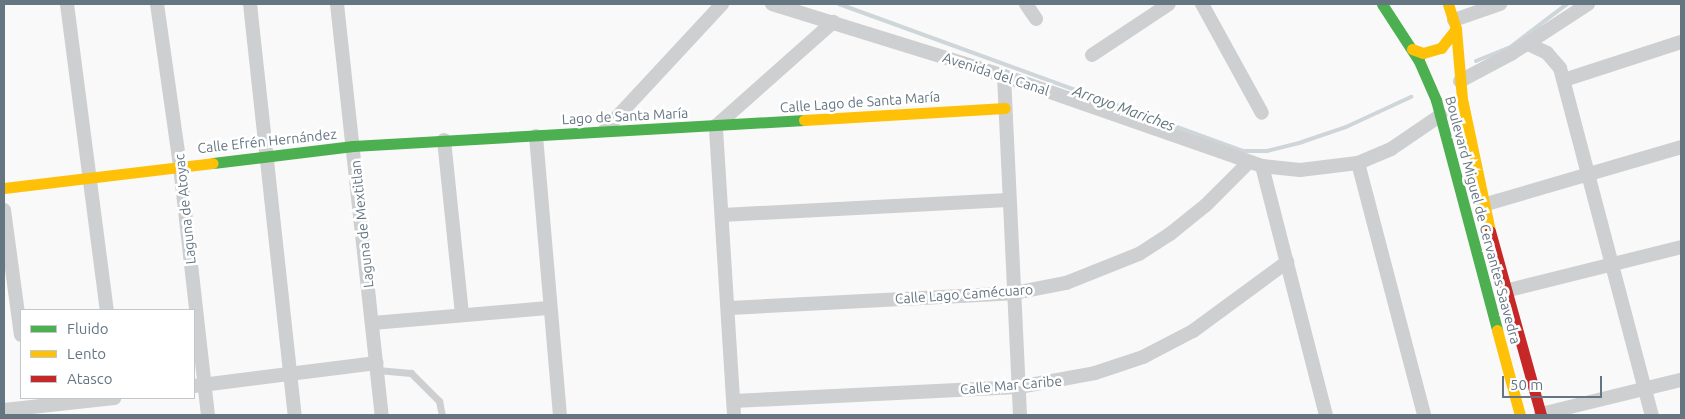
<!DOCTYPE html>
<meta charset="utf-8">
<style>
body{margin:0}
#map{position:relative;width:1685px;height:419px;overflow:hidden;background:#f9f9f9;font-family:Ubuntu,sans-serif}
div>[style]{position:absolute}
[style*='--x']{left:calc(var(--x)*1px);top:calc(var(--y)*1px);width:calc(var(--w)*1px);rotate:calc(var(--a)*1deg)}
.stream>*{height:4px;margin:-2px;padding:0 2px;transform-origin:2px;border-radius:2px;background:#ced6d9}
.lane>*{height:7px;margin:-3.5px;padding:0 3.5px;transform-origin:3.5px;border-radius:3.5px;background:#cecfd0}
.street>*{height:14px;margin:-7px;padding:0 7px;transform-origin:7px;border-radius:7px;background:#cecfd0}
.fast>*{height:11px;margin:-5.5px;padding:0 5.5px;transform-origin:5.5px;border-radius:5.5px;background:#4caf50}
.slow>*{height:11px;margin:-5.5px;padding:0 5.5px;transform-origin:5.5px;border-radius:5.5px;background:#ffc107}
.jam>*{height:11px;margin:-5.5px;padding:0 5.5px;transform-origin:5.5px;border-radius:5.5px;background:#c62828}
span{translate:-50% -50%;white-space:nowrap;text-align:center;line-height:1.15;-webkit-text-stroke:5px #fff;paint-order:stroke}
.street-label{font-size:14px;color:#657683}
.water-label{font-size:15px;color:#60757c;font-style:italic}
.frame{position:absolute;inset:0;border:5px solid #657683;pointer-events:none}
.legend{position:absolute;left:20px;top:309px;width:175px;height:90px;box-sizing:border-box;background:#fff;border:1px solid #c1c8cd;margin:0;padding:6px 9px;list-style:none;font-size:15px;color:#657683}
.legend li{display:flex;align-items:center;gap:10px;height:25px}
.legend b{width:25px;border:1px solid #c1c8cd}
.scale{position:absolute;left:1502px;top:376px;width:100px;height:22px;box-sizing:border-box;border:2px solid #657683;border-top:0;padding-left:6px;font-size:15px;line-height:18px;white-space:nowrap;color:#657683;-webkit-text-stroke:4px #fff;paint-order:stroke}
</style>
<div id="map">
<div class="stream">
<div style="--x:839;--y:4;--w:429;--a:20"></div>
<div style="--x:1242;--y:151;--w:25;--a:0"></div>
<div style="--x:1267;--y:151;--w:36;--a:-14"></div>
<div style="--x:1302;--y:142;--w:46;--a:-18.8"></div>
<div style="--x:1346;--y:127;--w:72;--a:-24.8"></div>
<div style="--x:1476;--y:61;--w:35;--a:-22"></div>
<div style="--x:1509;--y:48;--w:73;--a:-37.2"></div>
</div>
<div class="lane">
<div style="--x:377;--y:370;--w:34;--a:5"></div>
<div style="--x:411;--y:373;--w:40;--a:45"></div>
<div style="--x:439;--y:401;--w:14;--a:78"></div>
</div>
<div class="street">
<div style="--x:67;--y:4;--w:309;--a:82.6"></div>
<div style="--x:157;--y:4;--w:164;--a:81.9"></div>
<div style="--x:180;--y:166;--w:251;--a:83.6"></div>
<div style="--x:250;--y:4;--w:413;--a:83.8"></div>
<div style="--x:337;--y:4;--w:413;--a:83.8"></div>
<div style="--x:772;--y:4;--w:243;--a:17.2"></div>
<div style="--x:1004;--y:76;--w:273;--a:19.2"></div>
<div style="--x:1262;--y:166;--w:38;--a:6"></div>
<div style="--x:1300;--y:170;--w:58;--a:-6.9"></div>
<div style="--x:1358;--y:163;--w:36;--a:-23"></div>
<div style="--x:1391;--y:149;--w:60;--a:-34.2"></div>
<div style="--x:1026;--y:4;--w:18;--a:56"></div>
<div style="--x:1202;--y:4;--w:124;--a:61.2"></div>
<div style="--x:1454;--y:20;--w:49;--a:-19.2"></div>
<div style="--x:1528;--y:44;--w:21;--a:25"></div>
<div style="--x:1547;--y:53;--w:20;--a:49"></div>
<div style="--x:1560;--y:68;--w:359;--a:75.2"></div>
<div style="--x:1092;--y:55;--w:92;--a:-33.5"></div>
<div style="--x:1004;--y:76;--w:339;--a:87.3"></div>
<div style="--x:1564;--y:80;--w:123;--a:-18"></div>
<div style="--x:1460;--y:81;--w:58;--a:-27.9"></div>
<div style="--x:1511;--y:54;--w:92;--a:-33"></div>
<div style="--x:605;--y:130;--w:172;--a:-47.1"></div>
<div style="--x:536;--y:136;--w:280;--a:85.1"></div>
<div style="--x:444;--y:140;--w:175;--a:84.1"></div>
<div style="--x:1358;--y:163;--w:260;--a:75.3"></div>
<div style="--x:1262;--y:166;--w:257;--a:75.6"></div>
<div style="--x:1483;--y:205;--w:206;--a:-16.3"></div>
<div style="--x:4;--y:210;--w:126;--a:82.3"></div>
<div style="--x:722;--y:215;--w:286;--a:-3"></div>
<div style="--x:1505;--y:291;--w:181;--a:-14"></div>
<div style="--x:730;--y:308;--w:284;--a:-3"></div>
<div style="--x:1014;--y:293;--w:53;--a:-10.9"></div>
<div style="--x:1066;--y:283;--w:79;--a:-21.7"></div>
<div style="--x:1139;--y:254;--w:37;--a:-33"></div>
<div style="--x:1170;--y:234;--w:46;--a:-38.9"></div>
<div style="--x:1206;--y:205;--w:61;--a:-45"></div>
<div style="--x:373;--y:323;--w:175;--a:-4.9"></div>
<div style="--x:194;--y:386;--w:184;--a:-7.2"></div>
<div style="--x:734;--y:401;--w:285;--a:-2.8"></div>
<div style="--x:1019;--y:387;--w:77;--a:-10.4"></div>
<div style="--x:1095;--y:373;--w:51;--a:-18.4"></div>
<div style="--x:1143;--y:357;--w:56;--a:-27.5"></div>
<div style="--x:1193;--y:331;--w:117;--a:-36.3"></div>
<div style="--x:4;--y:410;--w:111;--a:-6.2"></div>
<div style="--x:1541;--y:414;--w:144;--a:-13.7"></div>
<div style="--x:734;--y:415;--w:290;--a:-93.6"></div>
<div style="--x:716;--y:126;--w:157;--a:-41.6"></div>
</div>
<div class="fast">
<div style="--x:1382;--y:4;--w:68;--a:57"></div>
<div style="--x:1419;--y:61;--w:43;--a:66.4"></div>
<div style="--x:1436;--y:100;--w:238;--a:75.1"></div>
<div style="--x:213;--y:163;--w:141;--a:-6.9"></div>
<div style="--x:353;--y:146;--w:452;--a:-3.3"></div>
</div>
<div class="slow">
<div style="--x:1448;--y:4;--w:26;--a:72"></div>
<div style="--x:1456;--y:29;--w:70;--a:85.1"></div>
<div style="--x:1462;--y:99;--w:135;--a:78"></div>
<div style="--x:1412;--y:49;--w:12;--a:20"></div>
<div style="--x:1423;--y:53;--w:19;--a:-16"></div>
<div style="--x:1441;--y:48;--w:24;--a:-52"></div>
<div style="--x:804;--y:120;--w:201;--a:-3.4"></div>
<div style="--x:4;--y:188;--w:210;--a:-6.8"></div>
<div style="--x:1497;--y:330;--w:88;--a:74.9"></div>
</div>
<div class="jam">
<div style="--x:1490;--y:231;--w:191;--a:74.5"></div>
</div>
<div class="street-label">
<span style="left:996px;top:74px;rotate:18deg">Avenida del Canal</span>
<span style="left:860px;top:102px;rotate:-4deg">Calle Lago de Santa María</span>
<span style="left:625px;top:116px;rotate:-3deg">Lago de Santa María</span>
<span style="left:267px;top:141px;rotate:-6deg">Calle Efrén Hernández</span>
<span style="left:185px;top:209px;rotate:-96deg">Laguna de Atoyac</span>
<span style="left:1483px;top:220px;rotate:75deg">Boulevard Miguel de Cervantes Saavedra</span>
<span style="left:362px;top:224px;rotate:-96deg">Laguna de Mextitlan</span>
<span style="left:964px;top:294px;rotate:-4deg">Calle Lago Camécuaro</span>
<span style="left:1011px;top:385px;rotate:-5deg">Calle Mar Caribe</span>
</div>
<div class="water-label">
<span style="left:1124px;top:108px;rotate:20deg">Arroyo Mariches</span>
</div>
<div class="frame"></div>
<ul class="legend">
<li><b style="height:6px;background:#4caf50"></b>Fluido</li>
<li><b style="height:6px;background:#ffc107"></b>Lento</li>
<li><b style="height:6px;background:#c62828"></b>Atasco</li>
</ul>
<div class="scale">50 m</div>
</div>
